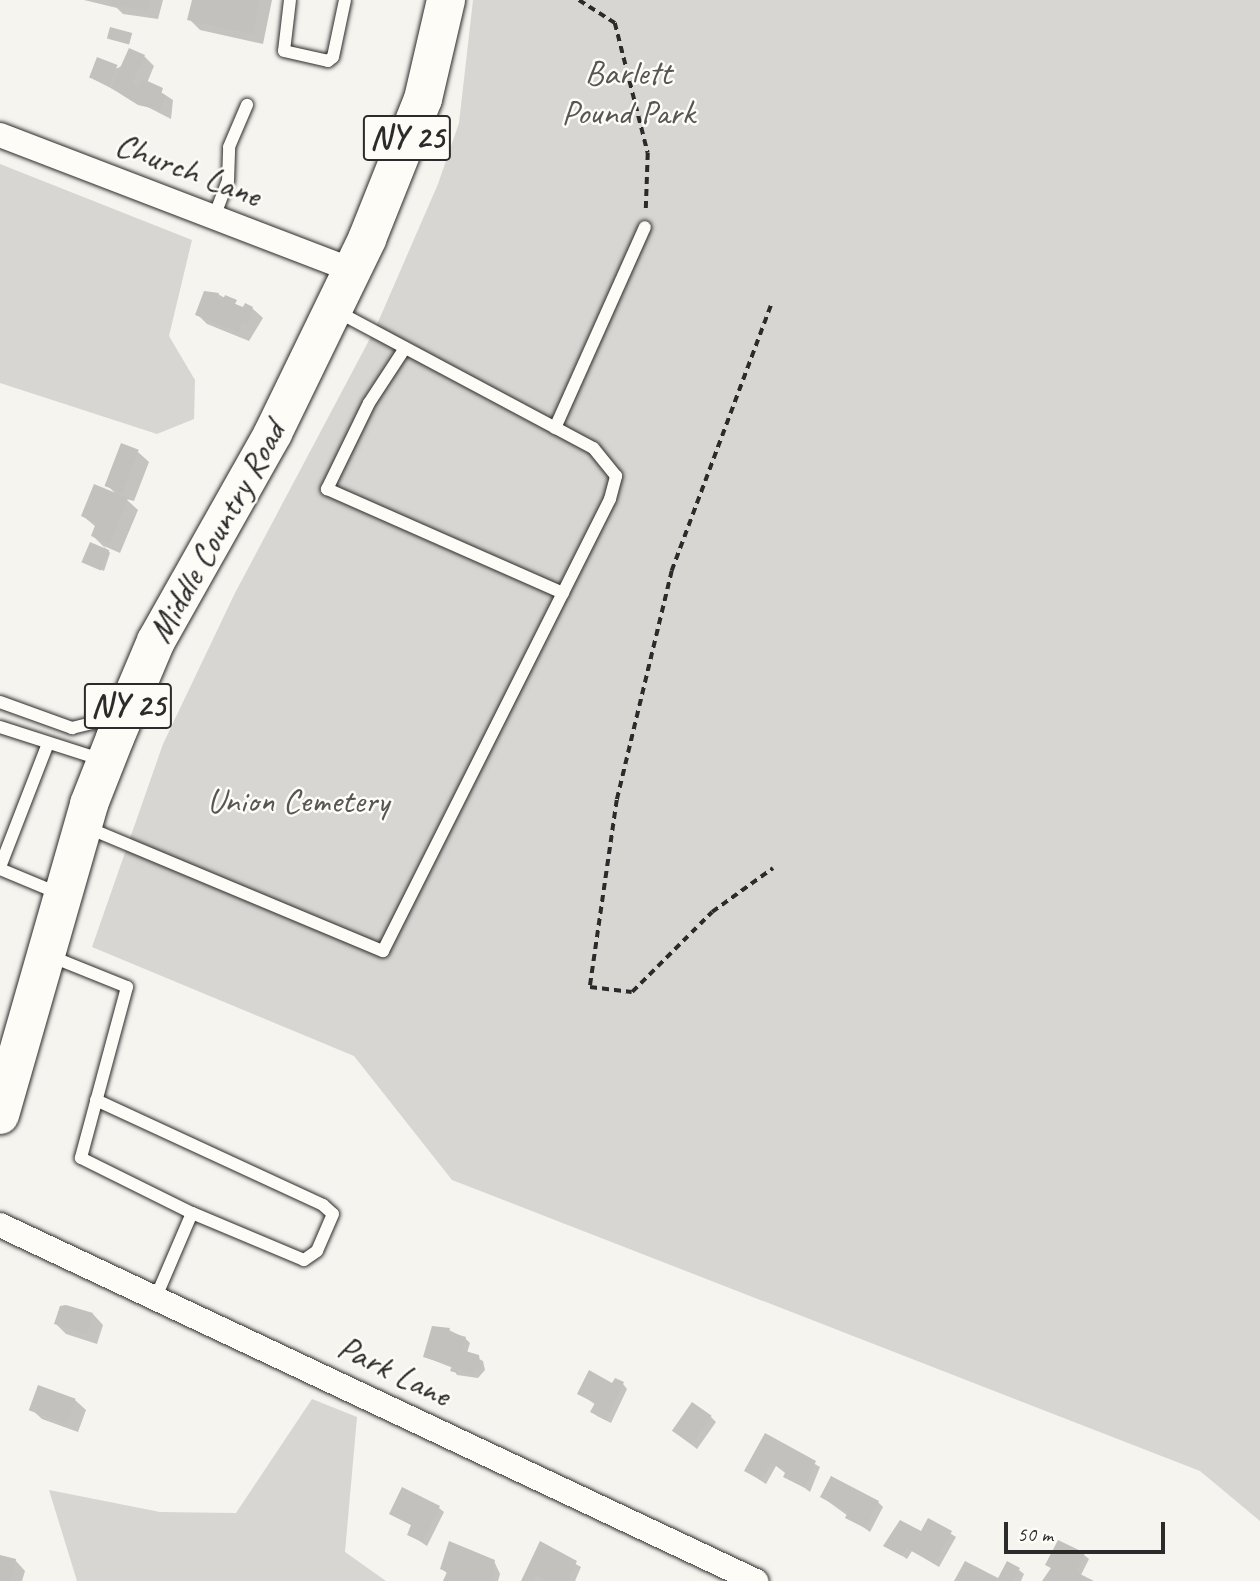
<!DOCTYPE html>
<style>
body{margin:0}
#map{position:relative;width:1260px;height:1581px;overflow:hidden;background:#f5f4ef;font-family:Caveat,sans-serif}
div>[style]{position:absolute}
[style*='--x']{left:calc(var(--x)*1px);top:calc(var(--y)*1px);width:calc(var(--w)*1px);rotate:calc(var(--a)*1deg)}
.green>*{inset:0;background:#d7d6d2}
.shadow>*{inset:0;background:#0003}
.building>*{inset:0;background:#c2c1be;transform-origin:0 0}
.path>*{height:3.5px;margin-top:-1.75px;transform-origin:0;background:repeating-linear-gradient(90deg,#2b2b2b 0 7px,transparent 0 12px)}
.roads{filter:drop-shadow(0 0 2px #2b2b2b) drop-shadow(0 0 2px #2b2b2b)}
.service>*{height:12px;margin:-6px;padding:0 6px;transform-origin:6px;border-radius:6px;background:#fdfcf7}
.minor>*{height:24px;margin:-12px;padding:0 12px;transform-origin:12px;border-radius:12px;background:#fdfcf7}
.primary>*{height:38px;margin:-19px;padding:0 19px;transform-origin:19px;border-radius:19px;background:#fdfcf7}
span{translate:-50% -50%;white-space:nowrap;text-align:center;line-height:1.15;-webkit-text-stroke:5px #fdfcf7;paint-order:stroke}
.shield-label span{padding:2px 5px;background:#fdfcf7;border:2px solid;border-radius:5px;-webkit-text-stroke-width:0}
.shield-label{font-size:33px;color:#2b2b2b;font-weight:700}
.park-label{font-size:35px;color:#565655}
.street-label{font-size:35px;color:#2b2b2b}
.scale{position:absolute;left:1004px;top:1522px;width:161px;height:32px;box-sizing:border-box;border:4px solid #2b2b2b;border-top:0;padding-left:9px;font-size:21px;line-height:24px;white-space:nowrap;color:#2b2b2b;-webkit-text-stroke:5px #fdfcf7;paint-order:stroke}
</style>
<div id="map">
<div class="green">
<div style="clip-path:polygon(473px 0,1260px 0,1260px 1521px,1200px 1471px,452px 1180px,354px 1056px,92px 947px,163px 744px,235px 593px,375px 329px,438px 184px,459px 123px)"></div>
<div style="clip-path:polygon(0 164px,192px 240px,169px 336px,195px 380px,194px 419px,157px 434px,0 383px)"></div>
<div style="clip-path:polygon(312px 1399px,357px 1417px,345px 1552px,386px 1581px,77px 1581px,49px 1490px,160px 1512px,236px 1513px)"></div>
</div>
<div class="shadow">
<div style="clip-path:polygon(84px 0,163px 0,158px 19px,123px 14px,117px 8px)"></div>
<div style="clip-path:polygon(194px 0,272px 0,263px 44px,200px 30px,189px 19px)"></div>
<div style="clip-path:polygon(144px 56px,154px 66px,147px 83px,173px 100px,171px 119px,93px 79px)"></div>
<div style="clip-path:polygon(218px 294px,244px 309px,252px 308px,263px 318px,249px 341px,207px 324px,197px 314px)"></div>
<div style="clip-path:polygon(138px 452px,149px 462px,134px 501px,126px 499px,138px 510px,120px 553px,104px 546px,110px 553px,104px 571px,84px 562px,108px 551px,93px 536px,96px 527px,83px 516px,118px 496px,107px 485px)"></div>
<div style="clip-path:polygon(93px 1314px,103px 1325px,97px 1344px,66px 1334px,56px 1324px)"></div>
<div style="clip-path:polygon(445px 1328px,465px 1338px,470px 1343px,467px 1353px,483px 1361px,485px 1370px,478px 1378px,457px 1375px,453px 1368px,425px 1357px)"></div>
<div style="clip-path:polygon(623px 1384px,627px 1389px,611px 1423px,597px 1416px,592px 1411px,596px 1405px,579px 1393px)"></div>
<div style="clip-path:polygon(75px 1400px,86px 1410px,78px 1432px,42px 1419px,31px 1409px)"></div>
<div style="clip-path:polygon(711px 1417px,716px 1422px,697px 1449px,674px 1431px)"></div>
<div style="clip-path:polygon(765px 1435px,820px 1467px,810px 1492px,776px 1466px,766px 1484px,746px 1471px)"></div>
<div style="clip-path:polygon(822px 1497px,878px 1502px,883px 1507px,870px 1532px)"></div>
<div style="clip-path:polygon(439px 1508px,444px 1512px,427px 1546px,409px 1534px,413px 1526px,391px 1513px)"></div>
<div style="clip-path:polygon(929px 1520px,956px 1537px,939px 1567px,912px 1551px,907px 1559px,886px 1545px,922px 1534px)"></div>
<div style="clip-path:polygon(541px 1544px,581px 1567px,575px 1581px,523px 1581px)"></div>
<div style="clip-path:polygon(1084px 1555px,1089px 1559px,1080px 1577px,1086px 1581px,1045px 1581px,1052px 1569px,1048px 1565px)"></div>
<div style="clip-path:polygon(0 1557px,15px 1560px,25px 1571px,22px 1581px,0 1581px)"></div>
<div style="clip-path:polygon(494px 1561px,500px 1574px,498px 1581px,445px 1581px,448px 1574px,442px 1569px)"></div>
<div style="clip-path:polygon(1019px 1570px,1024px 1574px,1021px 1581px,956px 1581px,999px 1581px)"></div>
</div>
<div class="building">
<div style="clip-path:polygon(112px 0,150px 0,148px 10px,111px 5px)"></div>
<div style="clip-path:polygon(192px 0,260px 0,253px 34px,187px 20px)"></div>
<div style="left:110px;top:27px;width:23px;height:12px;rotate:15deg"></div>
<div style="clip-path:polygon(129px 48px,145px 55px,132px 84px,139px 87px,143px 79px,163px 88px,161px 94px,166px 96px,160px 110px,138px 105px,111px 88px)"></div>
<div style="left:97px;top:57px;width:22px;height:22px;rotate:21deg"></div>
<div style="clip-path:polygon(204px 291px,219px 293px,217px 298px,223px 300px,225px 295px,237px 300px,235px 304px,243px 307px,245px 303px,253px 307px,247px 324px,242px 322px,239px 332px,195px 315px)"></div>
<div style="left:121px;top:443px;width:19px;height:46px;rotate:21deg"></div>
<div style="clip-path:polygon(94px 484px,128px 498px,110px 544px,91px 536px,96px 523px,81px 516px)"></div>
<div style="left:90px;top:542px;width:21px;height:22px;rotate:23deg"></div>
<div style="clip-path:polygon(66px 1305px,93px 1313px,87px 1334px,54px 1324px,60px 1306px)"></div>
<div style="clip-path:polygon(432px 1326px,450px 1328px,449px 1332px,466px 1337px,462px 1350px,479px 1355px,481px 1369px,475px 1368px,473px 1374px,459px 1369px,457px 1373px,450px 1371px,452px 1366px,423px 1357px)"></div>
<div style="clip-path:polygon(589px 1370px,612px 1383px,615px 1378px,624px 1382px,606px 1420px,590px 1412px,595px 1403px,577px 1394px)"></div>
<div style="left:38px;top:1385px;width:40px;height:27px;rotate:20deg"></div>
<div style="left:692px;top:1402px;width:24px;height:35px;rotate:35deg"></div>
<div style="clip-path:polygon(765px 1433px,816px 1461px,805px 1488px,783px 1477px,786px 1471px,771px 1462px,761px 1480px,744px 1471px)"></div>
<div style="clip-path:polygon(831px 1476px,879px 1501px,865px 1528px,845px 1518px,848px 1512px,820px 1497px)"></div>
<div style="clip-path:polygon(402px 1487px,440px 1506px,422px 1542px,407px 1535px,411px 1525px,389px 1514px)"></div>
<div style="clip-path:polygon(928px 1518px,952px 1531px,934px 1563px,906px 1548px,902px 1556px,883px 1546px,900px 1520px,921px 1531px)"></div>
<div style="clip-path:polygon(1058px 1540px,1085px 1553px,1076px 1572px,1094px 1581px,1042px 1581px,1051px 1568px,1045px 1565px)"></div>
<div style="clip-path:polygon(449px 1541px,495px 1560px,491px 1581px,443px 1581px,447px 1572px,440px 1569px)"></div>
<div style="clip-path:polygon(540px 1541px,577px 1561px,568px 1581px,548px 1581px,535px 1575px,533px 1581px,521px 1581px)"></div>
<div style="clip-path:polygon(0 1555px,16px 1559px,10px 1581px,0 1581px)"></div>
<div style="clip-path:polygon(965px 1561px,998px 1578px,1007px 1561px,1020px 1568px,1013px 1581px,954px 1581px)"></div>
</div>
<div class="path">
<div style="--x:579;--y:0;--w:43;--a:32.6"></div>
<div style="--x:615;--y:23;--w:134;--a:75.8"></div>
<div style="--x:648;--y:153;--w:58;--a:92"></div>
<div style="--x:771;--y:306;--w:283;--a:110.5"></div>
<div style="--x:672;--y:571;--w:236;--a:103.5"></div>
<div style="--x:617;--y:800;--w:189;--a:98.2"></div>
<div style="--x:590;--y:987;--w:42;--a:6.8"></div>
<div style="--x:632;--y:992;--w:113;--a:-45"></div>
<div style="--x:712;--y:912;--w:75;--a:-35.8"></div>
</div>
<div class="roads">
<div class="service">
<div style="--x:290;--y:0;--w:51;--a:96.7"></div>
<div style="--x:284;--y:51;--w:45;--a:12.8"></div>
<div style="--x:328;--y:61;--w:6;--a:-39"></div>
<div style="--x:333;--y:57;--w:58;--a:-78.1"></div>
<div style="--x:214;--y:217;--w:39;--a:-69"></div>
<div style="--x:228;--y:181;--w:34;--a:-88"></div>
<div style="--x:229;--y:147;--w:46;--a:-66.8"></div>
<div style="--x:405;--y:348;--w:66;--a:123.2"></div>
<div style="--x:369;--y:403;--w:96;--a:116"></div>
<div style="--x:327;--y:489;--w:258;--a:23.8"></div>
<div style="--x:555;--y:428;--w:220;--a:-65.9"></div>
<div style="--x:0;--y:702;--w:77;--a:19.9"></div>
<div style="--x:72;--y:728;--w:45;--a:-14"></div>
<div style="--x:0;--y:727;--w:108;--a:17.8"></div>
<div style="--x:86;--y:827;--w:322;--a:22.7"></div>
<div style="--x:383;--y:951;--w:506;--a:-63.33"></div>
<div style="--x:610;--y:499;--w:24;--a:-75"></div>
<div style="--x:616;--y:476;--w:36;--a:-129"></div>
<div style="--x:593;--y:448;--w:291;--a:-151.9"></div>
<div style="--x:0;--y:867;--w:130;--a:-68.8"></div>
<div style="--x:0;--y:869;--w:65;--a:22.6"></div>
<div style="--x:50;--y:956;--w:83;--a:21.9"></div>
<div style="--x:127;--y:987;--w:177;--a:105.1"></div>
<div style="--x:81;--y:1158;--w:124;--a:26.4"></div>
<div style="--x:192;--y:1213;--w:91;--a:113.2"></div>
<div style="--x:96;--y:1100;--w:250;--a:24.8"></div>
<div style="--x:323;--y:1205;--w:13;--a:42"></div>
<div style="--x:333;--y:1214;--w:40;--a:113.4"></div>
<div style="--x:317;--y:1251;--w:16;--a:145"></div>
<div style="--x:304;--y:1260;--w:121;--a:-157.2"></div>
</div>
<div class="minor">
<div style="--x:0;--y:135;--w:376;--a:21"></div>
<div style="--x:0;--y:1225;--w:836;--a:25.22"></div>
</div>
<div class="primary">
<div style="--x:0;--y:1115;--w:323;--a:-74"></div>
<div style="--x:89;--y:804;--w:71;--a:-68.5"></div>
<div style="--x:115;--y:738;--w:105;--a:-67.1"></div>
<div style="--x:156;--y:641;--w:239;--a:-60.6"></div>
<div style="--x:273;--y:433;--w:216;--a:-64.1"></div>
<div style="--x:367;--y:239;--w:151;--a:-68.2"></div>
<div style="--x:423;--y:99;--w:102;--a:-76.9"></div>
</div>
</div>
<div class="shield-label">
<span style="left:407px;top:138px">NY 25</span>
<span style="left:128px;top:706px">NY 25</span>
</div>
<div class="park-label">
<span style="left:628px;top:93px">Barlett<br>Pound Park</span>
<span style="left:298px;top:801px">Union Cemetery</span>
</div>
<div class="street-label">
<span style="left:188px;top:170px;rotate:21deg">Church Lane</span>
<span style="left:217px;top:532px;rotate:-61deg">Middle Country Road</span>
<span style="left:394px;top:1371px;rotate:26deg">Park Lane</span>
</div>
<div class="scale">50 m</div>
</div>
